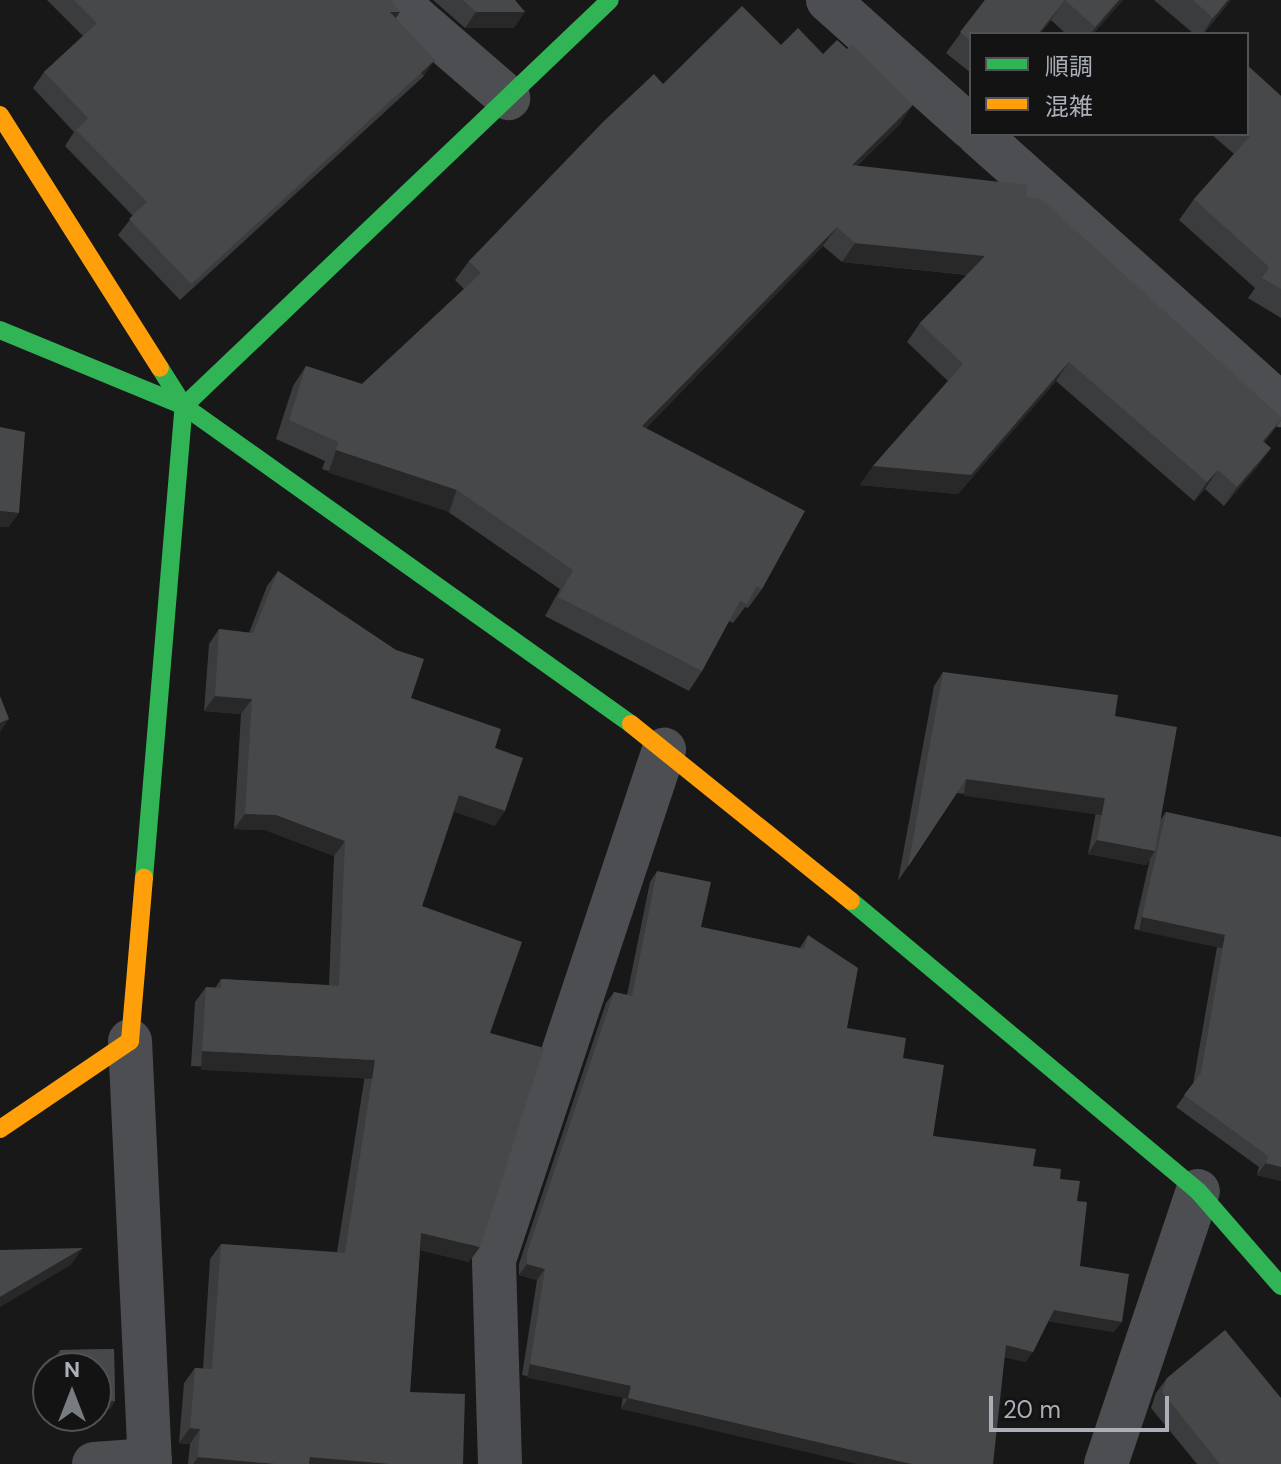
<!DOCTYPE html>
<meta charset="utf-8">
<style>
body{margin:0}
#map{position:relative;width:1281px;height:1464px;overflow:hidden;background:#181819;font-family:"DM Sans","Noto Sans JP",sans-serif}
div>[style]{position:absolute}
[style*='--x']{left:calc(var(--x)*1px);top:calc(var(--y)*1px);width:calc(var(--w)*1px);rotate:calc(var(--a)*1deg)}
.street>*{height:44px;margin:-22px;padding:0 22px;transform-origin:22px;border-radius:22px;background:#4d4e51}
.fast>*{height:18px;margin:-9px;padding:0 9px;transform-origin:9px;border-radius:9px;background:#30b455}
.slow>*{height:18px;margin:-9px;padding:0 9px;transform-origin:9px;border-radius:9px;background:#ff9f0a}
.wall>*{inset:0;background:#3b3c3d}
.shaded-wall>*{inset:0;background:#282829;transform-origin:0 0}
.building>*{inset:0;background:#47484a}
span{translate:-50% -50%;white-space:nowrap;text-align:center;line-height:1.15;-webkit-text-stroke:7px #131314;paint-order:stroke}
.legend{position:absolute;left:969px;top:32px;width:280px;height:104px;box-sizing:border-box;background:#131314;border:2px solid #505256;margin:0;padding:10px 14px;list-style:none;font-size:24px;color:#abb0b8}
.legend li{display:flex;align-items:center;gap:16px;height:40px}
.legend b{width:40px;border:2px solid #505256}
.north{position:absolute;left:32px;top:1352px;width:80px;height:80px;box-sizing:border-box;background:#131314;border:2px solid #505256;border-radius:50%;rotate:0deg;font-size:22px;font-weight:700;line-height:32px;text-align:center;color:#abb0b8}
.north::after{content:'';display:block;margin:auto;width:28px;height:36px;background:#787b80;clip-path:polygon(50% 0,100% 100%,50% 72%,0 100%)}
.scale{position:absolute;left:989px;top:1396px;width:180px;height:36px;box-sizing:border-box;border:4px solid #abb0b8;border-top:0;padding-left:10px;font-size:24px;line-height:28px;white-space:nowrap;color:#abb0b8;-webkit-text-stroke:6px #131314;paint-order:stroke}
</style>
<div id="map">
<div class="street">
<div style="--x:395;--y:0;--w:150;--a:40.9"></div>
<div style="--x:828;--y:0;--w:192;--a:41.8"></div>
<div style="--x:978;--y:134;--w:407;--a:41.8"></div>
<div style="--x:130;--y:1041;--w:423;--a:87.3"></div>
<div style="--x:94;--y:1464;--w:56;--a:-4.1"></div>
<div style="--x:500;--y:1464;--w:204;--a:-91.7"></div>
<div style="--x:494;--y:1260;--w:538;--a:-71.57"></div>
<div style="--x:1106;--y:1464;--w:288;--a:-71.4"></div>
</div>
<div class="fast">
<div style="--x:0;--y:330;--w:199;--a:22.4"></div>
<div style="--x:184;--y:406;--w:549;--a:35.43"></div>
<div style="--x:184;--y:406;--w:588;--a:-43.62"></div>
<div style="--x:144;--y:878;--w:474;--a:-85.2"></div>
<div style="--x:184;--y:406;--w:45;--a:-122.3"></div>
<div style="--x:851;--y:901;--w:452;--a:39.9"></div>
<div style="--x:1198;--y:1191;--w:126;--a:48.9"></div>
</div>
<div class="slow">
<div style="--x:0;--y:115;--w:299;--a:57.7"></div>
<div style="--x:631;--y:724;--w:282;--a:38.8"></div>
<div style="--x:0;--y:1129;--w:157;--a:-34.1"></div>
<div style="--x:130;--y:1041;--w:164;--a:-85.1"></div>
</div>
<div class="wall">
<div style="clip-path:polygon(47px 0,390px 0,396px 18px,424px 76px,180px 300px,118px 235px,133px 216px,65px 146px,74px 132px,33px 88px,44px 72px,83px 36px)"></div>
<div style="clip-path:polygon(433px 0,515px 0,514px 28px,465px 28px)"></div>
<div style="clip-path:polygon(985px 0,1123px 0,1093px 34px,1066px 34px,1051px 20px,1040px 34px,971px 34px,971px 73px,946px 53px)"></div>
<div style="clip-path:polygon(1154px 0,1231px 0,1203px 34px,1194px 34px)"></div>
<div style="clip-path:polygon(781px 45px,823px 54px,900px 124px,857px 166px,1026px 197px,1281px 420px,1264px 443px,1271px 448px,1257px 467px,1224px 506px,1205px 489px,1194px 501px,1056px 381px,958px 494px,860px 485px,873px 466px,948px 381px,907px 342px,920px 323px,967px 275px,842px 262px,823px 246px,646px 428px,762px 589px,748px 608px,745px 607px,733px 623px,729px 621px,702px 671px,689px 691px,545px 616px,560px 589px,444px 509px,322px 469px,325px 461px,276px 439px,293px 386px,306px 366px,362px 384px,464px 289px,455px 280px,469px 261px,663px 84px)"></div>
<div style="clip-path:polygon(1247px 65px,1281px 96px,1281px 318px,1248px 298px,1255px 288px,1179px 220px,1194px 199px,1234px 154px,1211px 134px,1247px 134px)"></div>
<div style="clip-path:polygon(278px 571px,411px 698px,495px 748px,495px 826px,454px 811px,422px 906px,490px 1033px,469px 1262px,420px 1250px,410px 1392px,463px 1464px,188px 1464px,190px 1444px,179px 1443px,184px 1383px,195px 1368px,203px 1369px,210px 1259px,221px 1244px,337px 1252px,365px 1075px,191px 1066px,195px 1002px,206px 987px,215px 988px,221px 979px,329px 985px,334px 856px,265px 830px,234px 829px,241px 714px,204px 711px,209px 644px,219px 629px,249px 633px,267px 586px)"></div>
<div style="clip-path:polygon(943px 672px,1115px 716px,1161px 819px,1166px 812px,1281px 837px,1281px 1181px,1257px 1175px,1259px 1167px,1176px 1107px,1193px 1084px,1217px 947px,1134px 929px,1150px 859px,1146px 865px,1088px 854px,1096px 812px,957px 793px,898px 881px,934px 686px)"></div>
<div style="clip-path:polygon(657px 871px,701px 927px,800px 948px,808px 935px,847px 1028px,903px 1058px,933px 1136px,1033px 1166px,1060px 1179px,1077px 1201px,1080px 1266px,1114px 1332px,1048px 1321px,1033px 1352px,1025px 1362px,1005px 1357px,621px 1409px,623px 1397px,522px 1375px,537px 1280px,519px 1275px,519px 1264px,606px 1003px,614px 992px,627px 995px,650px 882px)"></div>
<div style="clip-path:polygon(114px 1349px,115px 1401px,110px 1409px,96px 1409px,96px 1368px,55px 1368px,55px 1357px,60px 1350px)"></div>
<div style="clip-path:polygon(1167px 1378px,1281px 1464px,1197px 1464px,1151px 1408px,1156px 1393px)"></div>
</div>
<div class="shaded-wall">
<div style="clip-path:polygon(1065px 0,1040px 34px,1038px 34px)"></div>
<div style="clip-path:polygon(1119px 0,1123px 0,1093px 34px,1090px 34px)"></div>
<div style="clip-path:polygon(1228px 0,1231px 0,1202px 34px,1213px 18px)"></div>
<div style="clip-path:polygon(390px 12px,400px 12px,389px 28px)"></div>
<div style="clip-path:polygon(476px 12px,525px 12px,514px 28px,465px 28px)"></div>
<div style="left:435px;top:60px;width:19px;height:331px;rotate:125deg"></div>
<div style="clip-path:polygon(913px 105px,900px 124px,839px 184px,852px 165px)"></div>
<div style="clip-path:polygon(837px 227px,823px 246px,629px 445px,642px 426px)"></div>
<div style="clip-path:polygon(855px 243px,985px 256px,971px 275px,842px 262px)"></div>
<div style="clip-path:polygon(1069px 362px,1056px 381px,958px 494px,860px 485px,873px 466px)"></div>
<div style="clip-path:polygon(1281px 420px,1269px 437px,1249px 460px,1263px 441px)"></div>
<div style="clip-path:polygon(1271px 448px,1257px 467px,1224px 506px,1237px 487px)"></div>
<div style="left:336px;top:450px;width:127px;height:24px;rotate:18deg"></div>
<div style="clip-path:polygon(1218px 470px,1205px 489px,1194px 501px,1207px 482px)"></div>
<div style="clip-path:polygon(0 511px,19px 513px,9px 527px,0 527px)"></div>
<div style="clip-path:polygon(215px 696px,252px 699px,241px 714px,204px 711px)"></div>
<div style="clip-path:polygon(9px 719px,0 732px,0 723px)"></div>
<div style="left:966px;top:779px;width:140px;height:17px;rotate:8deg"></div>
<div style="clip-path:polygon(459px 795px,505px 811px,495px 826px,449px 810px)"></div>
<div style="clip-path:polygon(245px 814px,276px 815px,345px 841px,334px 856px,265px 830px,234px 829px)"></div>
<div style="clip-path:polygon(1097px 840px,1155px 851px,1146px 865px,1088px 854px)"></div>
<div style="left:1142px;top:917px;width:85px;height:14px;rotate:12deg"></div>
<div style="left:202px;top:1051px;width:173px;height:19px;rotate:3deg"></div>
<div style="clip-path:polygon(1266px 1163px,1281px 1167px,1281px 1181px,1257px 1175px)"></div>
<div style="clip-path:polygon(421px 1233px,480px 1247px,469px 1262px,411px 1248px)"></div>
<div style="clip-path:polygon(83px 1248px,71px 1265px,0 1307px,0 1297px)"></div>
<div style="clip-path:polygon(527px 1264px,545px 1269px,537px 1280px,519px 1275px)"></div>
<div style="clip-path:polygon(1054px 1310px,1122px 1322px,1114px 1332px,1046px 1321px)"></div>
<div style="clip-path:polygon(1006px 1345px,1033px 1352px,1025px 1362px,999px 1356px)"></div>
<div style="left:530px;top:1364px;width:103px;height:14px;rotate:12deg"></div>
<div style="clip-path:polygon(628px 1398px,911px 1464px,857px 1464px,621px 1409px)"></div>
<div style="clip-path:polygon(96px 1401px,115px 1401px,110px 1409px,96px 1409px)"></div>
<div style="clip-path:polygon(190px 1428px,200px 1429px,190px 1444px,179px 1443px)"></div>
<div style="clip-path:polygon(198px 1457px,277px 1464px,193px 1464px)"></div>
<div style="clip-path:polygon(310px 1457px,391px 1464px,305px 1464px)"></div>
</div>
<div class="building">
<div style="clip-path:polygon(74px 0,390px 0,400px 12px,390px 12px,435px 60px,191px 284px,129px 219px,147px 202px,76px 130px,88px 118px,44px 72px,97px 23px)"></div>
<div style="clip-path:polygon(463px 0,515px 0,525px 12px,476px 12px)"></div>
<div style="clip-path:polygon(985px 0,1065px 0,1038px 34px,971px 34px,971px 41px,960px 32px)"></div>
<div style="clip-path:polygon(1065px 0,1119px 0,1095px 27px)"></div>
<div style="clip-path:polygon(1193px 0,1228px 0,1213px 18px)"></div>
<div style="clip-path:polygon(742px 6px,781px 45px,798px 28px,823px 54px,837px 40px,847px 49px,852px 44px,913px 105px,852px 165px,1027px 185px,1026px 197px,1041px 199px,1281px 417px,1281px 420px,1263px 441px,1271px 448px,1237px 487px,1218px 470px,1207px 482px,1069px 362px,971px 475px,873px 466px,963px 364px,920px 323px,985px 256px,855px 243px,837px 227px,642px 426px,805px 511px,762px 589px,757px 586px,747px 604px,740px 601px,702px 671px,558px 597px,573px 570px,457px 490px,336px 450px,338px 442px,289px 420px,306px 366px,362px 384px,481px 273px,469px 261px,604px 121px,654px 74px,663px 84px)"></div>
<div style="clip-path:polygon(1247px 65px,1281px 96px,1281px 289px,1262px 278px,1269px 267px,1194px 199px,1250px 136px,1247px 133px)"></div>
<div style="clip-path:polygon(0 427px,25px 432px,19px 513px,0 511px)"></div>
<div style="clip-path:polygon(278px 571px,396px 650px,424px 659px,411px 698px,501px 729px,495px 748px,523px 758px,505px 811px,459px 795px,422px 906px,522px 942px,490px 1033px,544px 1048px,480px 1247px,421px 1233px,410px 1392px,465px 1394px,463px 1464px,391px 1464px,310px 1457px,309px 1464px,277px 1464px,198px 1457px,200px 1429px,190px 1428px,195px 1368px,212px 1369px,221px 1244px,345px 1253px,375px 1060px,202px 1051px,206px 987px,221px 988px,221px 979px,339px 986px,345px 841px,276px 815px,245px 814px,252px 699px,215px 696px,219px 629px,253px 633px)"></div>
<div style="clip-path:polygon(943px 672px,1118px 695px,1115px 716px,1177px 727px,1155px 851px,1097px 840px,1105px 798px,966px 779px,908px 867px)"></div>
<div style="clip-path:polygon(0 696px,9px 719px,0 723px)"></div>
<div style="clip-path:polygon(1166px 812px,1281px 837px,1281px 1167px,1266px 1163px,1268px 1156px,1184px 1095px,1201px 1073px,1225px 935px,1142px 917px)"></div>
<div style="clip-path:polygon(657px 871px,711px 882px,701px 927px,804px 949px,808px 935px,858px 968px,847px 1028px,906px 1038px,903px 1058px,944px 1065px,933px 1136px,1036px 1149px,1033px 1166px,1061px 1169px,1060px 1179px,1080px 1181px,1077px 1201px,1087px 1202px,1080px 1266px,1129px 1274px,1122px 1322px,1054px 1310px,1033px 1352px,1006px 1345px,993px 1464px,911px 1464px,628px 1398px,631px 1386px,530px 1364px,545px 1269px,527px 1264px,527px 1253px,614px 992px,632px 996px)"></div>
<div style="clip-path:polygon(83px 1248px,0 1297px,0 1250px)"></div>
<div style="clip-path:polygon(1225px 1330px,1281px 1398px,1281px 1464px,1220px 1464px,1162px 1392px,1167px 1378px)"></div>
<div style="clip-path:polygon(114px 1349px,115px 1401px,96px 1401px,96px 1368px,60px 1368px,60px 1350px)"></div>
</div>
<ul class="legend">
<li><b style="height:10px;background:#30b455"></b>順調</li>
<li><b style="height:10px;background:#ff9f0a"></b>混雑</li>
</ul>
<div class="north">N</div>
<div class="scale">20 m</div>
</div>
